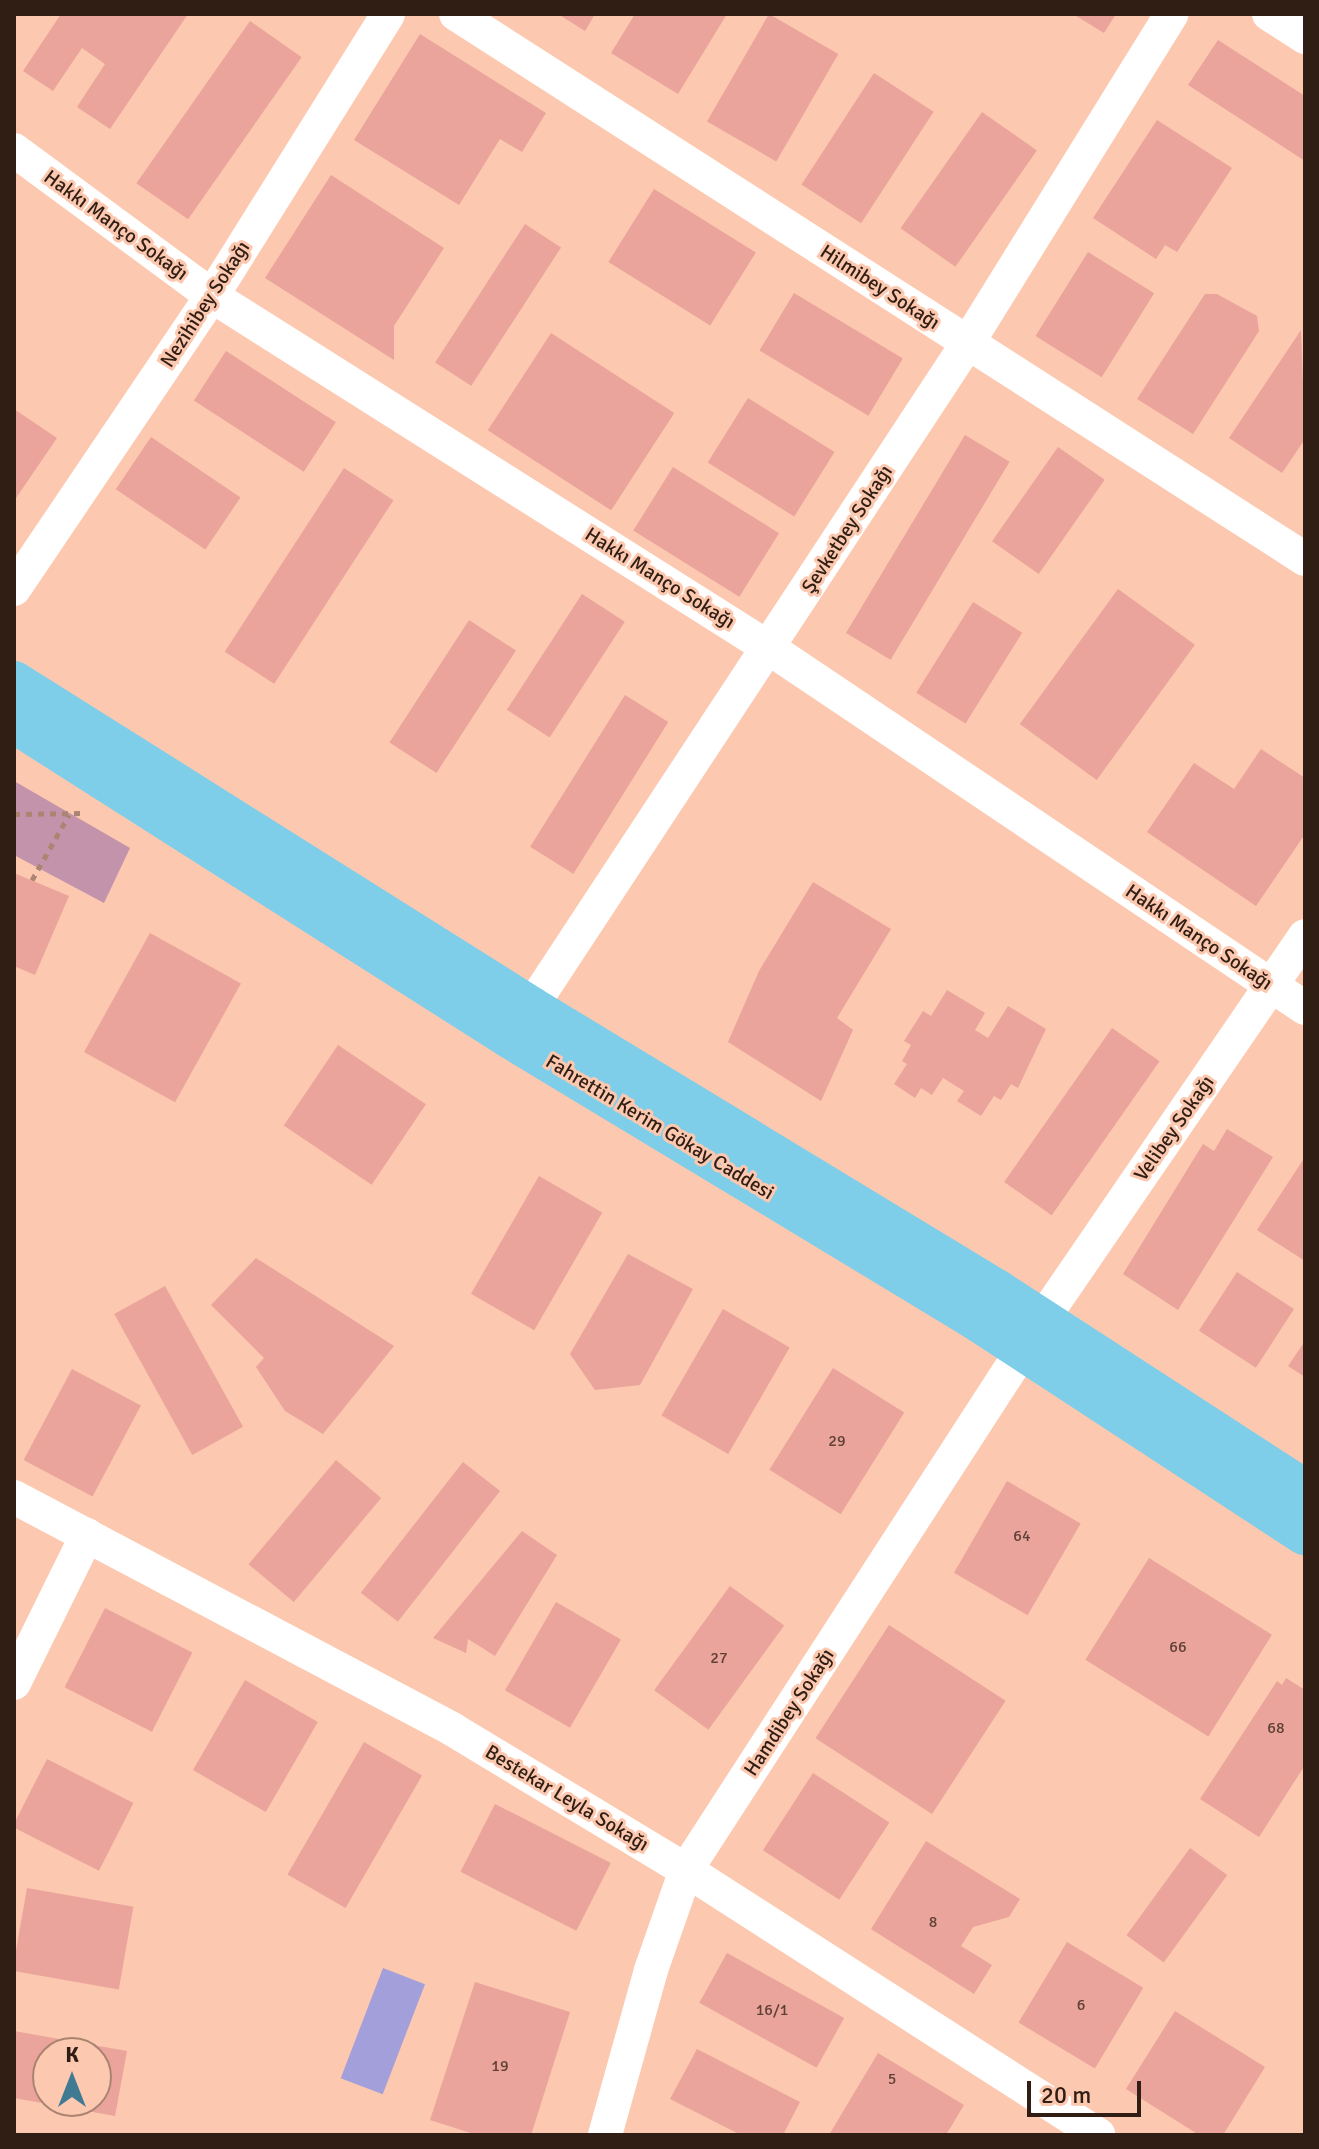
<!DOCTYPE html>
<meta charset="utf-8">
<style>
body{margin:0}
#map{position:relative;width:1319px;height:2149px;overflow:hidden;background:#fcc8af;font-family:Signika,sans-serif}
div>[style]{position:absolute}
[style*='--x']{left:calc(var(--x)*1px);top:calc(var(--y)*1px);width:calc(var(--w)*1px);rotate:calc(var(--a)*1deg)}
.green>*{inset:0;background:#c293ab}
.water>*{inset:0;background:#a39fda;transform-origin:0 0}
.building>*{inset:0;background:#eaa49b;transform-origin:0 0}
.path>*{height:5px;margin-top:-2.5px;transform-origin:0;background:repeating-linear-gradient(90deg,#ac8572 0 6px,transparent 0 12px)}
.minor>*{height:34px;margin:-17px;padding:0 17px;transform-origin:17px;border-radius:17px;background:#fff}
.primary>*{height:44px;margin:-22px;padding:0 22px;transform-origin:22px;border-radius:22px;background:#7eceea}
span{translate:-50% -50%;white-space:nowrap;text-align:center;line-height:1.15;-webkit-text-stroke:6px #fcc8af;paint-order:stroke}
.number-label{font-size:16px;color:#5e4036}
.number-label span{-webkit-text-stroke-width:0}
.street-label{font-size:20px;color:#301e14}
.frame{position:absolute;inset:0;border:16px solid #301e14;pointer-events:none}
.north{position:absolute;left:32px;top:2037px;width:80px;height:80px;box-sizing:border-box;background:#fcc8af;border:2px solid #aa8471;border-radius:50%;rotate:0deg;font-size:22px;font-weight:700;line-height:32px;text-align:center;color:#301e14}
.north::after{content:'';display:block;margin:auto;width:28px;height:36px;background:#3f7a92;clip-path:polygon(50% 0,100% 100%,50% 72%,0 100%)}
.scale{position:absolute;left:1027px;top:2081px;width:114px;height:36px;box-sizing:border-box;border:4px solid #301e14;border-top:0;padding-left:10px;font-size:24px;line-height:28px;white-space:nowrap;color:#301e14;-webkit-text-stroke:6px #fcc8af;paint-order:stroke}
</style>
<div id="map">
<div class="green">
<div style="clip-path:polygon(14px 781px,130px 848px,104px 903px,14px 855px)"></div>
</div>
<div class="water">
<div style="left:383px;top:1968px;width:45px;height:118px;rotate:21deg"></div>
</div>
<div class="building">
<div style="clip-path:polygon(61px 14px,188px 14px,110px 129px,77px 107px,105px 64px,82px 48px,53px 91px,23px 71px)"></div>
<div style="clip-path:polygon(558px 14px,595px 14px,585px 31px)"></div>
<div style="clip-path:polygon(635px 14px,727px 14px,678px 94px,611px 53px)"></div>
<div style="left:769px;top:14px;width:80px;height:124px;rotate:30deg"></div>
<div style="clip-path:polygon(1073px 14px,1116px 14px,1104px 33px)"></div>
<div style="left:250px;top:21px;width:63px;height:198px;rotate:35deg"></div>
<div style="clip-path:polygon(420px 34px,546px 113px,522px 152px,500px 139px,459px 205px,354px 140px)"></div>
<div style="clip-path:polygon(1218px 40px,1305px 96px,1305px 161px,1188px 85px)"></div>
<div style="left:874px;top:73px;width:71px;height:133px;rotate:33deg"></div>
<div style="left:982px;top:112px;width:67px;height:142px;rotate:35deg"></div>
<div style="clip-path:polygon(1157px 120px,1232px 168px,1177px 252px,1165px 245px,1156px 259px,1093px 218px)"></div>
<div style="clip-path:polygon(331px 175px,444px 248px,394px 326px,394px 360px,265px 278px)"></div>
<div style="left:654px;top:189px;width:120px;height:86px;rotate:32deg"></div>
<div style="left:525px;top:224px;width:43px;height:165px;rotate:33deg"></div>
<div style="left:1088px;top:252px;width:78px;height:99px;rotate:32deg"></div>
<div style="left:794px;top:293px;width:127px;height:67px;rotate:31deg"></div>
<div style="clip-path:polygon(1205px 294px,1217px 294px,1257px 316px,1259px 331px,1193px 434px,1137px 399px)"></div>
<div style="clip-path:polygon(1301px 330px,1305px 439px,1282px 473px,1229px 438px)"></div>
<div style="left:551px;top:333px;width:147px;height:116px;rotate:33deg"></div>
<div style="left:226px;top:351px;width:131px;height:59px;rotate:33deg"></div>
<div style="left:748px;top:398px;width:102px;height:76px;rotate:32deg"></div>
<div style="clip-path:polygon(14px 409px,57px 438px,14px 501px)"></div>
<div style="left:965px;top:435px;width:52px;height:231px;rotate:31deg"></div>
<div style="left:151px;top:437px;width:108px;height:63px;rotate:34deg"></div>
<div style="left:1058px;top:447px;width:57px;height:115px;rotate:35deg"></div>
<div style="left:673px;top:467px;width:125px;height:75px;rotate:32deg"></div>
<div style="left:344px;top:468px;width:59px;height:219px;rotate:33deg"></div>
<div style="left:1118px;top:589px;width:95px;height:167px;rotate:36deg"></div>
<div style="left:582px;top:594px;width:51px;height:138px;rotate:33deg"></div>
<div style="left:973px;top:602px;width:58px;height:107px;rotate:32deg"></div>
<div style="left:469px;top:620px;width:56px;height:146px;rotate:33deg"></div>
<div style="left:625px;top:695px;width:51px;height:179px;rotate:32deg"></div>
<div style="clip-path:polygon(1261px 749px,1305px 778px,1305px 834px,1256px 906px,1147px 832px,1194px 763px,1234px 789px)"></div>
<div style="clip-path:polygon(14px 873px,69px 896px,35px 975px,14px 966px)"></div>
<div style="clip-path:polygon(813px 882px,891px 929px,837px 1018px,853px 1030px,821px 1101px,728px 1042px,759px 971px)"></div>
<div style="left:150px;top:933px;width:104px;height:136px;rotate:29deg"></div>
<div style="clip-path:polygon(947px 990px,985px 1013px,975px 1030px,988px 1038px,1008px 1006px,1046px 1029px,1018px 1088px,1011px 1084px,1001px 1100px,994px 1096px,981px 1116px,957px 1101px,964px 1091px,943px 1078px,932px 1095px,921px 1088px,915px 1098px,894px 1084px,907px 1064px,902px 1061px,911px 1045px,904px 1041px,923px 1011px,931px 1016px)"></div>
<div style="left:1112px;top:1028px;width:58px;height:188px;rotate:35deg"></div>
<div style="left:338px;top:1045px;width:106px;height:97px;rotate:34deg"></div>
<div style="clip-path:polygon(1227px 1129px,1273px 1157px,1178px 1310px,1123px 1274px,1203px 1144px,1214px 1151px)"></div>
<div style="clip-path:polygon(1305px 1157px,1305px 1261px,1257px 1230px)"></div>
<div style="left:539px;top:1176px;width:73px;height:136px;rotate:30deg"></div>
<div style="clip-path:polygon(628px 1254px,693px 1289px,640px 1385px,595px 1390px,570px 1354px)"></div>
<div style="clip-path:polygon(256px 1258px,394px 1346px,323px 1434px,285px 1411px,256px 1367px,264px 1358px,211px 1305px)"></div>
<div style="left:1237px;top:1272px;width:68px;height:70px;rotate:33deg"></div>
<div style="left:165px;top:1286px;width:161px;height:58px;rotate:61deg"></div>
<div style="left:723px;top:1309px;width:77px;height:123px;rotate:30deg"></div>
<div style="clip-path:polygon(1305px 1341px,1305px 1377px,1288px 1366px)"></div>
<div style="left:833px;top:1368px;width:84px;height:120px;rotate:32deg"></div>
<div style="left:72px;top:1369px;width:78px;height:103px;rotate:28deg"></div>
<div style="left:336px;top:1460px;width:59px;height:136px;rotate:40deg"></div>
<div style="left:463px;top:1462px;width:47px;height:166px;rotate:38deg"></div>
<div style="left:1007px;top:1481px;width:85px;height:106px;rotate:30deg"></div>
<div style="clip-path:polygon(522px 1531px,557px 1555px,495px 1656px,468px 1639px,466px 1653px,433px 1638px)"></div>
<div style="left:1149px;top:1558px;width:145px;height:120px;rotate:32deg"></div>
<div style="left:730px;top:1586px;width:67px;height:129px;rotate:36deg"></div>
<div style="left:556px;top:1602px;width:75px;height:102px;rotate:30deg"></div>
<div style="left:105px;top:1608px;width:98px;height:89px;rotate:27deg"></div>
<div style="left:889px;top:1625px;width:139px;height:135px;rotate:33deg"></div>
<div style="clip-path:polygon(1286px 1678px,1305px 1690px,1305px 1765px,1259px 1837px,1200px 1799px,1277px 1681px,1282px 1685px)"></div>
<div style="left:245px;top:1680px;width:84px;height:104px;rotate:30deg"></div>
<div style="left:364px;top:1742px;width:67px;height:153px;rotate:30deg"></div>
<div style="left:47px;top:1759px;width:97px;height:76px;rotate:27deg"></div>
<div style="left:813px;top:1773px;width:91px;height:92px;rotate:33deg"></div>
<div style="left:495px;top:1804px;width:130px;height:76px;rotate:27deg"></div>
<div style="clip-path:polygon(926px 1841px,1020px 1899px,1009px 1917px,973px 1927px,961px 1946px,992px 1965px,974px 1994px,871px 1929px)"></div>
<div style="left:1190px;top:1848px;width:46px;height:108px;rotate:36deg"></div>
<div style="left:27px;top:1888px;width:108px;height:84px;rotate:10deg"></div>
<div style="left:1067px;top:1942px;width:89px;height:94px;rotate:31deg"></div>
<div style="left:727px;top:1953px;width:134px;height:57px;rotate:29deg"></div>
<div style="clip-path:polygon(475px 1982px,570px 2012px,531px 2135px,477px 2135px,430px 2120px)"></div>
<div style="clip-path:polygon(1175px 2011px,1265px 2067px,1223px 2135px,1199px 2135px,1126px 2089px)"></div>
<div style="clip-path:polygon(evenodd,14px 2031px,127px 2051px,115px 2116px,14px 2098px,14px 2031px,48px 2053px,96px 2053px,96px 2101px,48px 2101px,48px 2053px)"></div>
<div style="clip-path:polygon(697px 2049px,800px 2102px,783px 2135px,741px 2135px,670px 2099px)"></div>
<div style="clip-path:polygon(878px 2053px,964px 2105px,946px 2135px,829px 2135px)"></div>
</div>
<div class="path">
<div style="--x:14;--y:814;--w:68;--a:-0.8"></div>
<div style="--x:32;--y:880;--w:75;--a:-60.4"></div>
</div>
<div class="minor">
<div style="--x:456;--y:14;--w:1009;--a:32.7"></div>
<div style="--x:1269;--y:14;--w:43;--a:32.6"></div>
<div style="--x:14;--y:150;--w:246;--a:36.4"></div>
<div style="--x:212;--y:296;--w:659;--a:32.29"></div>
<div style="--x:769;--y:648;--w:646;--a:33.89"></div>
<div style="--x:14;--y:589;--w:354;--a:-56"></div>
<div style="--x:212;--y:296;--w:332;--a:-58"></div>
<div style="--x:518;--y:1027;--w:817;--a:-56.68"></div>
<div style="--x:967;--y:344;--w:388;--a:-58.2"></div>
<div style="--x:14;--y:1497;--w:496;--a:27.9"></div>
<div style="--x:452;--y:1729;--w:273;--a:31.1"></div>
<div style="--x:686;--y:1870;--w:490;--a:32.7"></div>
<div style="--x:14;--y:1683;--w:165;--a:-63.7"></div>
<div style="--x:605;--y:2135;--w:171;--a:-74.4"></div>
<div style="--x:651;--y:1970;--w:106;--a:-70.7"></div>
<div style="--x:686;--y:1870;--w:655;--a:-57.09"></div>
<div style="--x:1042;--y:1320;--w:465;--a:-55.6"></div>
</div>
<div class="primary">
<div style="--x:14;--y:683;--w:610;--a:32.2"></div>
<div style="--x:530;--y:1008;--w:545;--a:31.27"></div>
<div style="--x:996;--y:1291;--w:369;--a:33"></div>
<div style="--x:14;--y:721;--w:589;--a:32.45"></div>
<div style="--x:511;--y:1037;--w:543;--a:31.14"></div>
<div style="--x:976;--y:1318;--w:393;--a:33.2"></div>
</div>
<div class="number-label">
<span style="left:837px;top:1441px">29</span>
<span style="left:1022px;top:1536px">64</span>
<span style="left:1178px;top:1647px">66</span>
<span style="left:719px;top:1658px">27</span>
<span style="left:1276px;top:1728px">68</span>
<span style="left:933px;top:1922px">8</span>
<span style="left:1081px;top:2005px">6</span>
<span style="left:772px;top:2010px">16/1</span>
<span style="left:500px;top:2066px">19</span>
<span style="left:892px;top:2079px">5</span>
</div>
<div class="street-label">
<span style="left:116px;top:225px;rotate:36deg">Hakkı Manço Sokağı</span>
<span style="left:880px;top:287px;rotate:33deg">Hilmibey Sokağı</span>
<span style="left:205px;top:304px;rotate:-57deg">Nezihibey Sokağı</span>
<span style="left:847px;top:529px;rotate:-57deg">Şevketbey Sokağı</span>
<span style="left:660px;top:578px;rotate:32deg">Hakkı Manço Sokağı</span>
<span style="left:1199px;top:937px;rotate:34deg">Hakkı Manço Sokağı</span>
<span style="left:660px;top:1127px;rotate:31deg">Fahrettin Kerim Gökay Caddesi</span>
<span style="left:1174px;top:1128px;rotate:-55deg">Velibey Sokağı</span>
<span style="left:789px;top:1712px;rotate:-57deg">Hamdibey Sokağı</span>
<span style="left:567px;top:1798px;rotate:31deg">Bestekar Leyla Sokağı</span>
</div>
<div class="frame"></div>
<div class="north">K</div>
<div class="scale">20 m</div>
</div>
